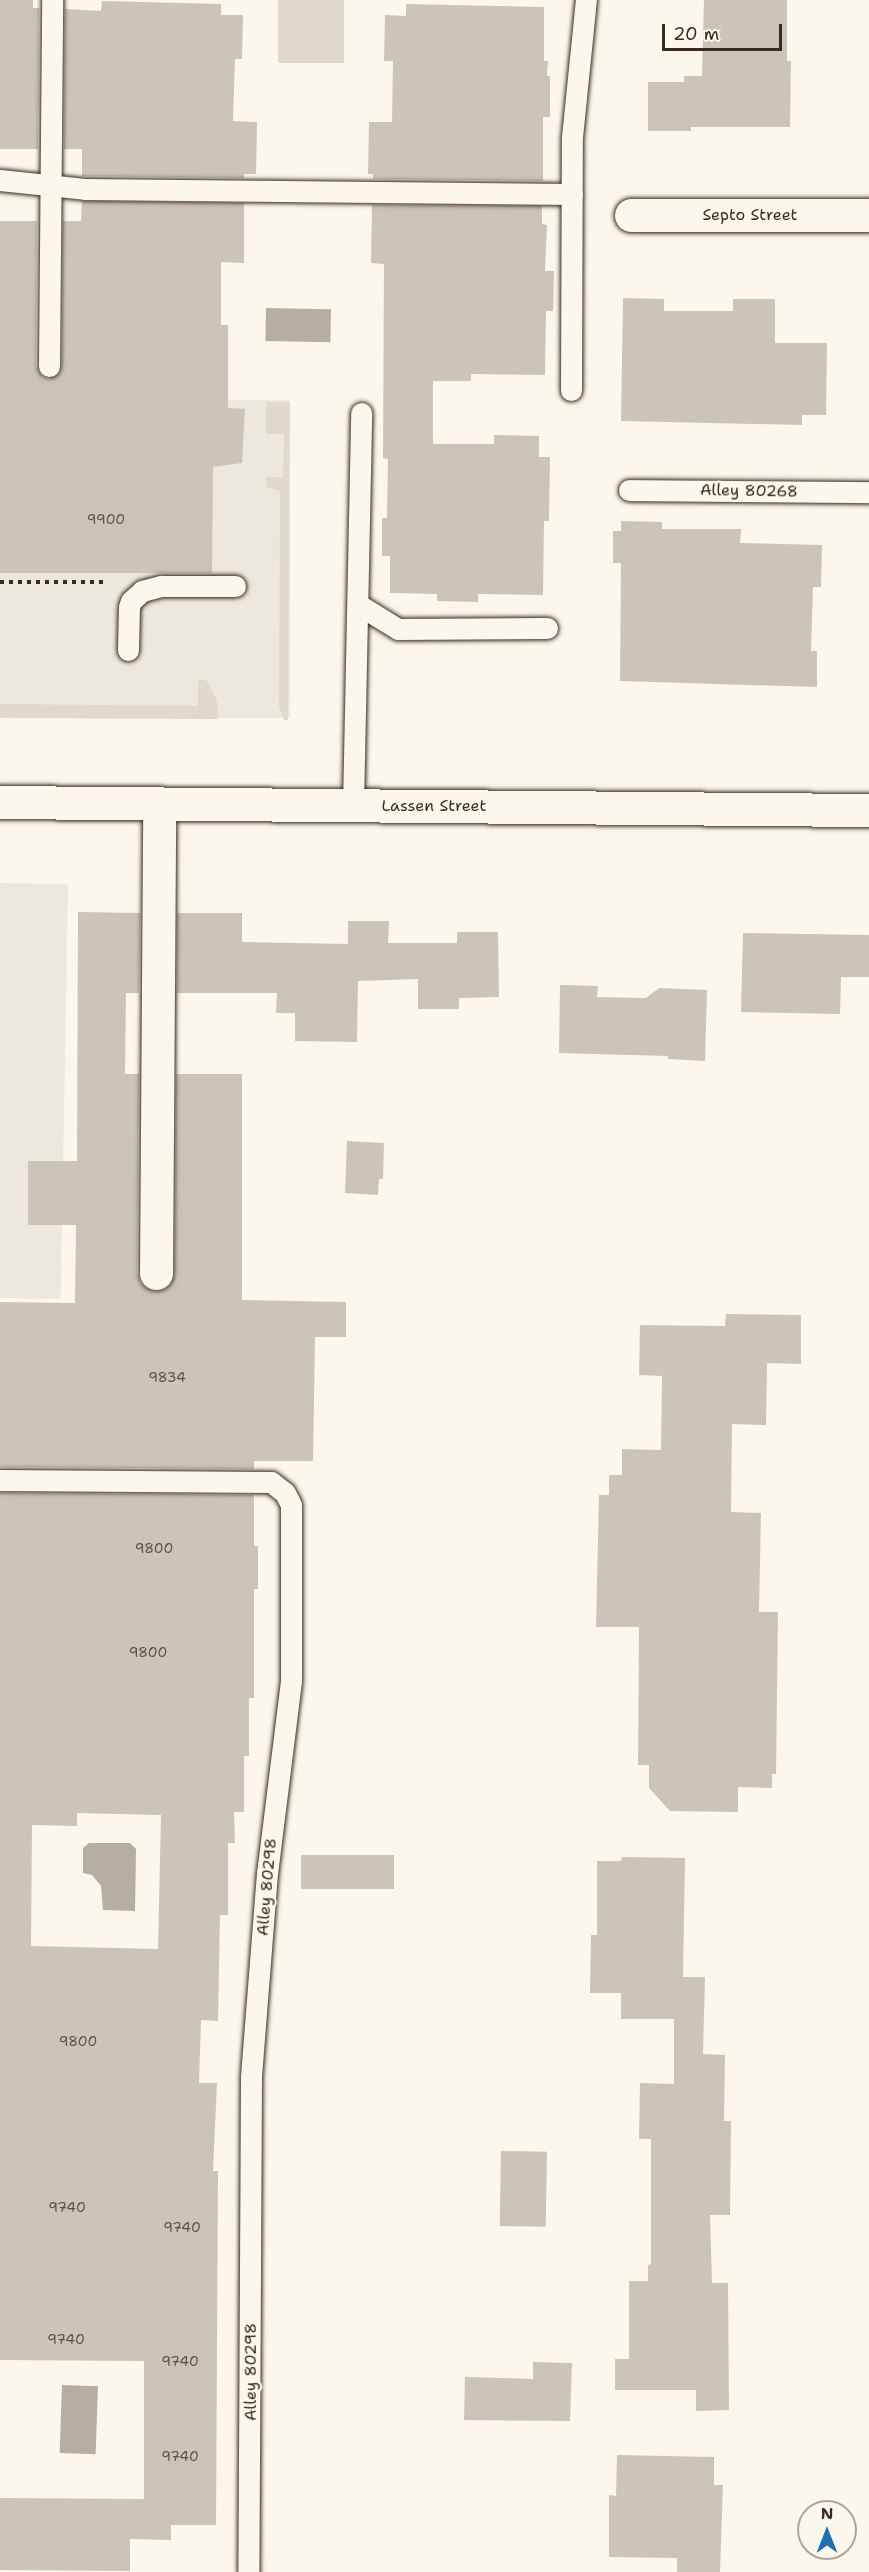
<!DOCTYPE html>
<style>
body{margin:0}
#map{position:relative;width:869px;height:2572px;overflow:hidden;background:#fbf7ec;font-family:"Shantell Sans",sans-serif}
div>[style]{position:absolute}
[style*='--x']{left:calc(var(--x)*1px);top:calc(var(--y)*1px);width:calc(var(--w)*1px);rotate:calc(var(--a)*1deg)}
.built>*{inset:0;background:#ede8dd;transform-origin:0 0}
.green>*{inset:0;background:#dfd9ce;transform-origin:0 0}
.water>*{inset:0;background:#b6aea2;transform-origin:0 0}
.building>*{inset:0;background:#ccc4b9;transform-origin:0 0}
.path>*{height:4px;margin-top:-2px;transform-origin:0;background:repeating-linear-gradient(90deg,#3b2a1e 0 4.5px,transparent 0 9px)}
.roads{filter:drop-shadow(0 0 2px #3b2a1e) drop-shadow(0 0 2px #3b2a1e)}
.lane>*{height:21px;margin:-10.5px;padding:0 10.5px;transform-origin:10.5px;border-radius:10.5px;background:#fbf7ec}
.street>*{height:33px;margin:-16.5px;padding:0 16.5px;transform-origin:16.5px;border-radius:16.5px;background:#fbf7ec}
.secondary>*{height:33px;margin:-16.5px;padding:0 16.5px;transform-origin:16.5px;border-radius:16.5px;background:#fbf7ec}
span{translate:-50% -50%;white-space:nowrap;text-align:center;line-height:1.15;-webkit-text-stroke:4.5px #fbf7ec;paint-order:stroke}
.number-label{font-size:14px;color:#5f5045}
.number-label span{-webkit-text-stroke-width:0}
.street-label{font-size:16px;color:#3b2a1e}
.north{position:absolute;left:797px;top:2500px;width:60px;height:60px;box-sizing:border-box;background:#fbf7ec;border:2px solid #aea59a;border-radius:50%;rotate:0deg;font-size:16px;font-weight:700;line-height:24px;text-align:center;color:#3b2a1e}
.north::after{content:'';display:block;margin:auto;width:21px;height:27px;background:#1f6fb2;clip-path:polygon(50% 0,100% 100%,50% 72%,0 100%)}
.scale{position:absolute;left:662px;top:24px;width:120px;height:27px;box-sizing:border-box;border:3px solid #3b2a1e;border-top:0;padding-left:8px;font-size:18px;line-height:21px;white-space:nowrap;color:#3b2a1e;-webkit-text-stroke:4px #fbf7ec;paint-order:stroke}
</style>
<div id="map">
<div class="built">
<div style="left:0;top:400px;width:290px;height:318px"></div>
<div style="left:0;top:883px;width:68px;height:415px;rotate:1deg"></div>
</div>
<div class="green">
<div style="left:278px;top:0;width:66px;height:63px"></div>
<div style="clip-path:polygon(266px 402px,290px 402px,288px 720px,284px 720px,279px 707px,280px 491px,266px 487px,266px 477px,283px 477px,284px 434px,266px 434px)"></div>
<div style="clip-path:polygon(202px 679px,207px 681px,217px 701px,219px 719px,0 718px,0 704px,198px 706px,198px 682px)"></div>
</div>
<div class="water">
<div style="left:266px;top:308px;width:65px;height:33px;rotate:1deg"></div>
<div style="clip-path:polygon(89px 1843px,130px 1843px,136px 1849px,135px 1911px,103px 1910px,101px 1886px,92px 1875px,83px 1873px,83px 1848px)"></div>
<div style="left:62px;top:2385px;width:36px;height:68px;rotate:2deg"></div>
</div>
<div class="building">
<div style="clip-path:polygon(0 0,33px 0,33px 8px,39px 8px,38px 149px,0 149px)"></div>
<div style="clip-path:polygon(704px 0,787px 0,787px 61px,791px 61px,790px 127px,691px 127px,691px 131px,648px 131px,648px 82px,684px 82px,684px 76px,702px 76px)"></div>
<div style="clip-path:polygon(102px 1px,221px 4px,221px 15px,243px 15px,242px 59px,235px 59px,233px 121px,257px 122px,256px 174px,244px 174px,244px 178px,82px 176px,82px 149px,64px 149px,65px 9px,101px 11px)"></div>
<div style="clip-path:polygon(406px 4px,544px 7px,544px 61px,548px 61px,547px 76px,550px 76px,550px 117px,543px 117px,543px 181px,373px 179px,373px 174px,368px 174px,369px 122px,392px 122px,393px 61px,384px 61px,385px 15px,406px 16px)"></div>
<div style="clip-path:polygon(82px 201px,244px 203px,244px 263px,221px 262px,221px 325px,228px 325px,228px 408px,245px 409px,242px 463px,213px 467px,212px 573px,0 573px,0 221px,37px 221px,36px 366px,42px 377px,49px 379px,60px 373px,62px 366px,63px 221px,81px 221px)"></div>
<div style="clip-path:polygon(372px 205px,542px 206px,542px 224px,547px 225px,545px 271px,554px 271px,553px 311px,546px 311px,545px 375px,471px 374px,471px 381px,433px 381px,433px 444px,494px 444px,494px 435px,539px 436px,539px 457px,550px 457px,549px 521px,544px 521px,543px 595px,478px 594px,478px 602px,437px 601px,437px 594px,390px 593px,390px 556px,382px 556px,382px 518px,387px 518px,388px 459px,383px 458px,384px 264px,371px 263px)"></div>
<div style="clip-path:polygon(623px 298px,664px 299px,664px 311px,733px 311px,733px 299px,775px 299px,775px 343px,827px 343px,826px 415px,802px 415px,802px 425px,621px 421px)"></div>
<div style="clip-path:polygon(621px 521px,662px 522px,662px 529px,741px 529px,740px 543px,822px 545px,821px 587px,813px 587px,811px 651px,817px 651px,817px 687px,620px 681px,621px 563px,613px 563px,613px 531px,621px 531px)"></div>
<div style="clip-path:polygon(78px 912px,140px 913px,139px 993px,126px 993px,125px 1074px,139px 1074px,137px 1273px,140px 1283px,147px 1289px,156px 1292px,166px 1289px,172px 1282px,175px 1274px,176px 1074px,242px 1074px,242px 1300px,346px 1302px,346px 1337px,315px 1337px,313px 1461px,254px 1461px,254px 1469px,0 1467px,0 1302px,75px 1303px,76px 1225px,28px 1225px,28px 1161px,77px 1161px)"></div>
<div style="clip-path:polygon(177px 913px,242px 913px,242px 942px,348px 944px,348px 921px,389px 921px,388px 943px,457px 943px,457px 932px,498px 932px,499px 997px,459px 998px,459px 1009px,418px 1009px,418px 979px,358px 981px,357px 1042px,295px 1041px,295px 1013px,276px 1013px,277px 993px,177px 993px)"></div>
<div style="clip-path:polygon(743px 933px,869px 935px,869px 977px,841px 977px,840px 1014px,741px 1012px)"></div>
<div style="clip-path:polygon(560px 985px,598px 986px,597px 997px,646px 998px,659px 988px,707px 990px,705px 1061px,668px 1059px,668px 1056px,559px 1053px)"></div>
<div style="clip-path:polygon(347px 1141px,384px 1143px,383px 1179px,379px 1179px,378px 1195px,345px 1193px)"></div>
<div style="clip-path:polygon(726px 1314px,801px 1315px,801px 1364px,767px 1363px,766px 1425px,732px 1424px,731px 1512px,761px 1513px,759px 1612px,778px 1612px,776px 1774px,772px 1774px,772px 1788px,738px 1787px,738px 1812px,670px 1811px,649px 1788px,649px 1765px,638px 1765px,639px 1627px,596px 1627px,599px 1495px,609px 1495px,609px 1475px,622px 1475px,622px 1449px,661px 1450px,662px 1376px,639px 1375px,640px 1325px,725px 1326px)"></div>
<div style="clip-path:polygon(evenodd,0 1493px,254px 1495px,254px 1546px,258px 1546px,258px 1589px,254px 1589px,254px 1698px,249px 1698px,249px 1756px,244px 1756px,244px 1812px,234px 1812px,235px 1843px,228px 1843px,228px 1915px,220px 1915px,218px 2021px,201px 2020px,199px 2083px,217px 2083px,213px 2171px,218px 2171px,216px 2525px,171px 2525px,171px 2540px,130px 2539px,130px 2571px,0 2570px,0 2498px,144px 2499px,144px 2361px,0 2360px,0 1493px,77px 1813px,161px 1815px,158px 1949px,31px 1946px,32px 1825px,77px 1826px,77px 1813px)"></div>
<div style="left:301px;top:1855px;width:93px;height:34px"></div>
<div style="clip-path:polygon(622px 1857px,685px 1858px,683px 1977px,705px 1977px,703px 2054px,725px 2055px,724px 2121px,731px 2121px,730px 2215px,710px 2215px,712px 2283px,728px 2283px,729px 2410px,696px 2411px,696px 2390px,615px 2390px,615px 2359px,629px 2359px,629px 2281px,648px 2281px,648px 2265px,651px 2264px,651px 2139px,639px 2139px,640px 2083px,674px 2084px,674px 2019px,621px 2019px,621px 1993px,590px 1993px,591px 1935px,597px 1935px,597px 1861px,621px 1861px)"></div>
<div style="left:501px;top:2151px;width:46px;height:75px;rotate:1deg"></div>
<div style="clip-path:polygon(533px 2362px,572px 2363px,570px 2421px,464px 2420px,465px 2377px,533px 2379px)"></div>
<div style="clip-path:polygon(617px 2455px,714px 2457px,714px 2485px,723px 2485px,720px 2572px,677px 2572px,677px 2558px,609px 2557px,609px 2495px,616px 2496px)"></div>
</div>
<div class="path">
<div style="--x:0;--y:582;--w:107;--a:0"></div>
</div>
<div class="roads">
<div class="lane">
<div style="--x:0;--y:180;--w:85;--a:6"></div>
<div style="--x:85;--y:189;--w:487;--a:0.6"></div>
<div style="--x:49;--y:366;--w:366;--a:-89.5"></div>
<div style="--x:571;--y:390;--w:253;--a:-89.8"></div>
<div style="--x:572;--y:137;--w:138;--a:-84.2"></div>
<div style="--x:629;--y:490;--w:240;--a:0.5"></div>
<div style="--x:359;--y:605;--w:46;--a:31.6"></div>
<div style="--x:398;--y:629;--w:149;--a:-0.4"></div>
<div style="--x:128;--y:650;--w:43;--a:-88.7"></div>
<div style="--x:129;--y:607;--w:6;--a:-72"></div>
<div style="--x:131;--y:601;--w:15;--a:-42"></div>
<div style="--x:142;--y:591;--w:20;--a:-15"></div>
<div style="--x:161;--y:586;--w:74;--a:0"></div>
<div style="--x:353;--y:806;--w:393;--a:-88.8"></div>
<div style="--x:0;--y:1480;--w:271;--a:0.4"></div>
<div style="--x:271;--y:1482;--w:18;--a:38"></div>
<div style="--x:285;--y:1493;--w:13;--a:63"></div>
<div style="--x:291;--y:1505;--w:176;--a:90"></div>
<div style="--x:291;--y:1681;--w:193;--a:97.1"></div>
<div style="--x:267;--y:1873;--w:206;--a:94.5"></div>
<div style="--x:251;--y:2078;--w:494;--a:90.3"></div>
</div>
<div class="street">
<div style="--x:631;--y:215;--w:238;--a:0"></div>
<div style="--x:156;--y:1273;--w:468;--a:-89.6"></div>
</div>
<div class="secondary">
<div style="--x:0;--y:802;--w:869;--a:0.53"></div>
</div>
</div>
<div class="number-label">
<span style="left:106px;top:519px">9900</span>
<span style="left:167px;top:1377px">9834</span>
<span style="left:154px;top:1548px">9800</span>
<span style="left:148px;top:1652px">9800</span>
<span style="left:78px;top:2041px">9800</span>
<span style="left:67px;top:2207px">9740</span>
<span style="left:182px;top:2227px">9740</span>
<span style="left:66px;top:2339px">9740</span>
<span style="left:180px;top:2361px">9740</span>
<span style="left:180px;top:2456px">9740</span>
</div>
<div class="street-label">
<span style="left:750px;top:215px">Septo Street</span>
<span style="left:749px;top:491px;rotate:1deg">Alley 80268</span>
<span style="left:434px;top:806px">Lassen Street</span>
<span style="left:267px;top:1887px;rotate:-85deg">Alley 80298</span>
<span style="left:251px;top:2372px;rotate:-90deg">Alley 80298</span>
</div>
<div class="north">N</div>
<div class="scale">20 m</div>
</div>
